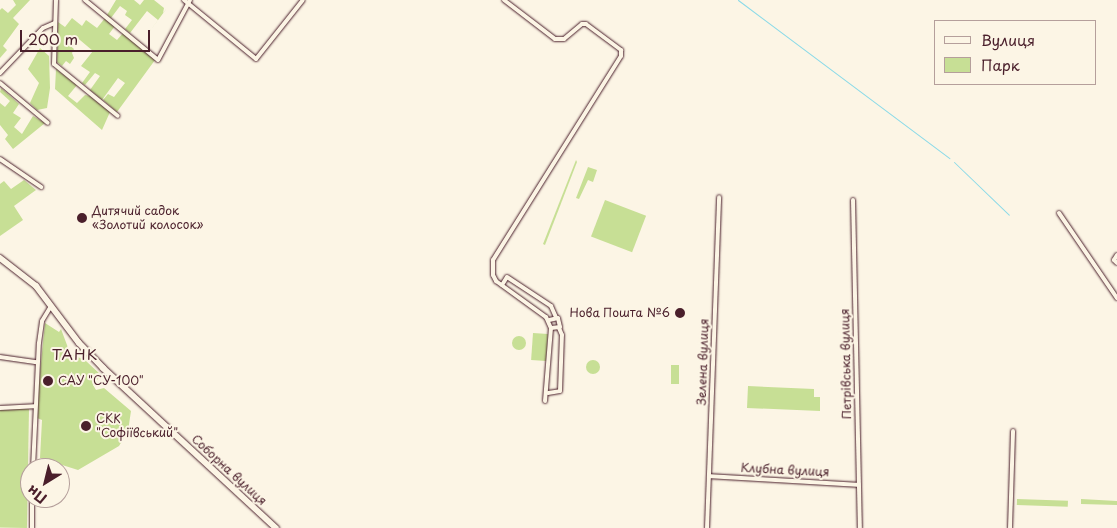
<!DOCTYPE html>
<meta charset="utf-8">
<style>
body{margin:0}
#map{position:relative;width:1117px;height:528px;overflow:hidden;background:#fcf5e5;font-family:"Playpen Sans",sans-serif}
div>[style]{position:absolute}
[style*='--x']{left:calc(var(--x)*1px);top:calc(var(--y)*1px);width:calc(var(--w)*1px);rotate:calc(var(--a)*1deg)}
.green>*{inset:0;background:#c7df95;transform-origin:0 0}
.round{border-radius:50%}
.stream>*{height:1px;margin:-0.5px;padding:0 0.5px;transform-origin:0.5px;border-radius:0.5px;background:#8bdae8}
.roads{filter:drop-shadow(0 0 1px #4a1f2b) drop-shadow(0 0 1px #4a1f2b)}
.street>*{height:4px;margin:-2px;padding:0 2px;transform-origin:2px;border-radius:2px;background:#fcf5e5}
.primary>*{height:6px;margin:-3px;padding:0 3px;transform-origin:3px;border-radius:3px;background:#fcf5e5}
.dots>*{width:14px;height:14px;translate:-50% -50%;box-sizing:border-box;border:2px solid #fcf5e5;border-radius:50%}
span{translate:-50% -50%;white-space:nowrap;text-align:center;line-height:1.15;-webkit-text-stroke:4px #fcf5e5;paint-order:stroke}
.poi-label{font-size:12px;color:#4a1f2b}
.left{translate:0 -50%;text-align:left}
.right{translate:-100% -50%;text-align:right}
.street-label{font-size:12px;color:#4a1f2b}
.quarter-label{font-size:15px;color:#4a1f2b;letter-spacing:1px}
.legend{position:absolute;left:934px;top:20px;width:162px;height:65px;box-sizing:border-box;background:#fcf5e5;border:1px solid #b59f9b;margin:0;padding:6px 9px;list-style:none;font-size:15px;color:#4a1f2b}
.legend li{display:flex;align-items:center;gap:10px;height:25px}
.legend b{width:25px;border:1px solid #b59f9b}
.north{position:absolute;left:20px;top:458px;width:50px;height:50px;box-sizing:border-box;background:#fcf5e5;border:1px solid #b59f9b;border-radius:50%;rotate:216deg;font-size:14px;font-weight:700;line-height:20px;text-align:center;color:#4a1f2b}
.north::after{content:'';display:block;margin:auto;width:18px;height:22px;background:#4a1f2b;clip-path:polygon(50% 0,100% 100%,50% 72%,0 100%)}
.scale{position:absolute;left:20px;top:30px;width:130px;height:22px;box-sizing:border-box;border:2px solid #4a1f2b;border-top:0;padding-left:6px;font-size:15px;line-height:18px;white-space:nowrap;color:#4a1f2b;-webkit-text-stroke:4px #fcf5e5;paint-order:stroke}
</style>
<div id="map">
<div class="green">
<div style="clip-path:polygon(13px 0,30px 0,13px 18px,19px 24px,3px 46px,7px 50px,0 58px,0 10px,2px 8px,8px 13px,16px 5px)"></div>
<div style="clip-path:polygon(116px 0,134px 0,140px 5px,144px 0,154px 0,164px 8px,163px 13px,167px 8px,141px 43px,158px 20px,147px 11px,130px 33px,125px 29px,132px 20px,125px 15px,127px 11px,120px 6px,111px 18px,107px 15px)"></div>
<div style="clip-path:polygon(72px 18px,82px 26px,86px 20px,97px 28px,105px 18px,115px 26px,109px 34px,117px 40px,123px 33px,155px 60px,117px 112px,103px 100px,108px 94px,114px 97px,125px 83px,118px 78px,102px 100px,90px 90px,100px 76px,95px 73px,85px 85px,82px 83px,90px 72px,81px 66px,93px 51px,74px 35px,67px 43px,74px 49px,72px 53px,74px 58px,70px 64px,66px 61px,62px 66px,57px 62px,58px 22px,65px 27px)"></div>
<div style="clip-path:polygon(40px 48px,49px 56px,50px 88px,47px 108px,37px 110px,30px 103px,39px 83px,28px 69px)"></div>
<div style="clip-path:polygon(56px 69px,77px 85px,68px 96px,77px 103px,85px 95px,90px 96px,110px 112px,102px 130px,55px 89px)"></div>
<div style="clip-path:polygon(1px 88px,19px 104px,13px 113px,21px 118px,14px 127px,22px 134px,33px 116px,45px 123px,13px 149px,5px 139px,8px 135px,0 125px,0 103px,5px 107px,10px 101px,0 92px)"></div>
<div style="clip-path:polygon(576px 160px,577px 162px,545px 245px,543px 244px)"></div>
<div style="clip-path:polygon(588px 167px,597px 170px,593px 182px,588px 180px,579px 199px,576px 198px)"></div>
<div style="clip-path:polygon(24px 180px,36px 190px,14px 206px,23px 220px,0 236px,0 184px,4px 181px,11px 189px)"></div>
<div style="left:605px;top:200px;width:44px;height:39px;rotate:21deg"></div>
<div style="clip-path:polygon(45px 323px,59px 332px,61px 329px,70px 353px,86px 361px,101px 375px,93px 385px,96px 390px,104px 388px,131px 411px,128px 431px,119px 446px,78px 470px,40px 458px,42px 420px,37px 418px,37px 403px)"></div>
<div style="left:533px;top:333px;width:15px;height:27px;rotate:4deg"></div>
<div class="round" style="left:512px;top:336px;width:14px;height:14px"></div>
<div class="round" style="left:586px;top:360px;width:14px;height:14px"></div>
<div style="left:671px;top:365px;width:8px;height:19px"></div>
<div style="clip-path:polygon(748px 386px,814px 389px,814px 397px,820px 397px,820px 411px,747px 408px)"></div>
<div style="left:29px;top:409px;width:119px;height:29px;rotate:91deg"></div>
<div style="left:1017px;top:499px;width:51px;height:6px;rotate:2deg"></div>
<div style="clip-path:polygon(1081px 499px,1117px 501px,1117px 505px,1081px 504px)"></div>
</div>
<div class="stream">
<div style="--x:738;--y:0;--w:264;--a:36.8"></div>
<div style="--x:954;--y:162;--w:76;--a:43.9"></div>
</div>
<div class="roads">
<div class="street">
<div style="--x:56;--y:0;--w:64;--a:91.8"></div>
<div style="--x:54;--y:64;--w:82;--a:39.1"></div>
<div style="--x:85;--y:0;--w:94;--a:39.4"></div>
<div style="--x:158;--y:60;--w:68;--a:-61.9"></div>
<div style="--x:184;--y:0;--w:93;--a:39.3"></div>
<div style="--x:256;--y:59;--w:75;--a:-51.5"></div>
<div style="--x:504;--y:0;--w:64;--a:37.4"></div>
<div style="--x:555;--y:39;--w:9;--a:0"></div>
<div style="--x:564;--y:39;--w:23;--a:-40"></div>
<div style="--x:582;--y:24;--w:4;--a:0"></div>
<div style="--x:586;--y:24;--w:44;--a:36.6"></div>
<div style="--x:621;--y:50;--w:6;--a:90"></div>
<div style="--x:621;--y:56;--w:241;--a:122.1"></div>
<div style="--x:493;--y:260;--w:15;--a:90"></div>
<div style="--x:493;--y:275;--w:7;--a:63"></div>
<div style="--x:496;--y:281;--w:62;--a:35.8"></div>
<div style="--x:546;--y:317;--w:12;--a:66"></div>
<div style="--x:551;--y:328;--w:9;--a:-6"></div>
<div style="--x:560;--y:327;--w:9;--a:-103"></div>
<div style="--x:558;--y:318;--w:9;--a:167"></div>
<div style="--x:0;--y:73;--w:62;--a:-46.3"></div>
<div style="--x:43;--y:28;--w:13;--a:-23"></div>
<div style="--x:0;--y:83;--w:62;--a:39.8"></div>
<div style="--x:0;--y:159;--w:50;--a:34.3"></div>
<div style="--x:853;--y:200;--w:328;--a:88.8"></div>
<div style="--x:1059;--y:213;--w:103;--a:55.7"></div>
<div style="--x:1117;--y:255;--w:6;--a:121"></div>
<div style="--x:1114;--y:260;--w:4;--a:45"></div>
<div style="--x:502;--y:285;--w:9;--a:-58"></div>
<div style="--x:507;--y:277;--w:53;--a:33.4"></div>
<div style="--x:551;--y:306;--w:12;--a:66"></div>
<div style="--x:0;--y:357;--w:37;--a:8"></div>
<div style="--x:548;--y:393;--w:12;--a:-9"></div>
<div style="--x:560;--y:391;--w:56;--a:-88"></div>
<div style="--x:562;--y:335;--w:8;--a:-113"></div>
<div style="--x:545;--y:401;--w:73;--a:-85.3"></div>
<div style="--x:0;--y:408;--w:34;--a:-3"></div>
<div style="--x:33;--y:468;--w:125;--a:-87.3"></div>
<div style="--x:39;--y:343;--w:22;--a:-82"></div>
<div style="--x:42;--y:321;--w:17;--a:-59"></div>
<div style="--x:709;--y:476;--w:150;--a:3.4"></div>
<div style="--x:32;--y:528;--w:30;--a:-90"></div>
<div style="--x:707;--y:528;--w:331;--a:-87.9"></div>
<div style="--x:1010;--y:528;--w:97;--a:-88.2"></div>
</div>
<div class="primary">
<div style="--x:0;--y:258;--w:46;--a:37.9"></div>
<div style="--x:36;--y:286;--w:71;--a:53"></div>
<div style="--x:79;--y:343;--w:35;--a:46"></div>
<div style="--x:103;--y:368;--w:236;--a:42.8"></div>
</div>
</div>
<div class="dots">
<div style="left:82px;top:218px;background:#4a1f2b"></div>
<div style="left:680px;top:313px;background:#4a1f2b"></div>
<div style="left:48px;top:381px;background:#4a1f2b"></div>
<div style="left:86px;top:426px;background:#4a1f2b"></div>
</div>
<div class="poi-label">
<span class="left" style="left:92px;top:218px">Дитячий садок<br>«Золотий колосок»</span>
<span class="right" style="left:670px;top:313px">Нова Пошта №6</span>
<span class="left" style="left:58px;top:381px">САУ "СУ-100"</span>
<span class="left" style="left:96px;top:426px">СКК<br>"Софіївський"</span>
</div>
<div class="street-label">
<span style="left:703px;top:362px;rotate:-88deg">Зелена вулиця</span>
<span style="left:846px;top:364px;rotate:-91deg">Петрівська вулиця</span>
<span style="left:229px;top:470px;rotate:43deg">Соборна вулиця</span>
<span style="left:785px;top:470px;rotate:3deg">Клубна вулиця</span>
</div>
<div class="quarter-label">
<span style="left:75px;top:354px">ТАНК</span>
</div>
<ul class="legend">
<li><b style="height:6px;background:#fcf5e5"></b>Вулиця</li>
<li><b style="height:14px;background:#c7df95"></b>Парк</li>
</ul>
<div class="north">Пн</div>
<div class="scale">200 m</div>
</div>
